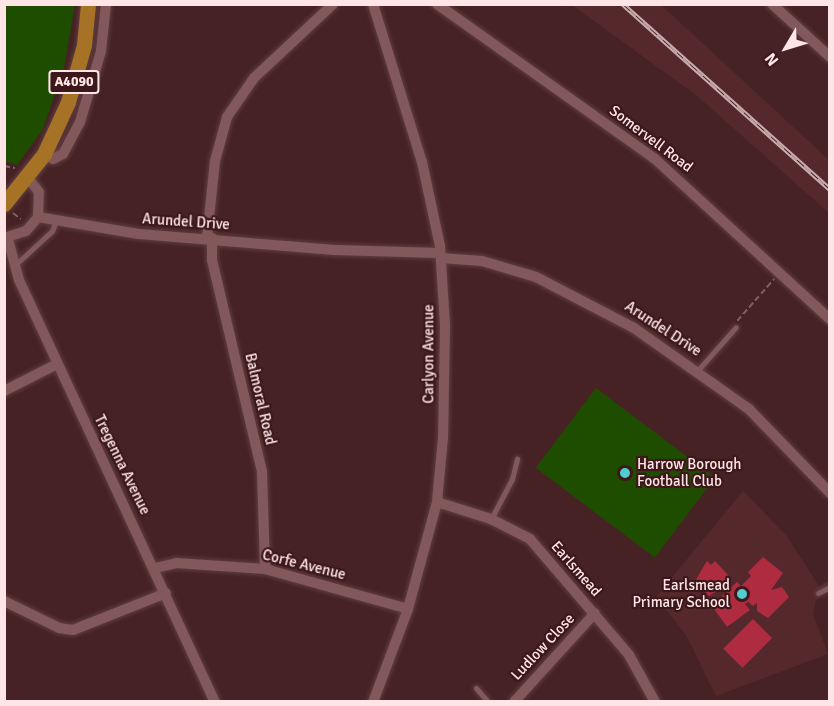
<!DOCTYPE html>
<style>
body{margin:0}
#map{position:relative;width:834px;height:706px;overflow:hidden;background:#472224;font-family:Signika,sans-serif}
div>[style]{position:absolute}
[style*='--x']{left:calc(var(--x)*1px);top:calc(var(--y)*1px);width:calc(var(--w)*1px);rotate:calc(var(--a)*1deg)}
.built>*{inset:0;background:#55292c}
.green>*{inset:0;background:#1f4d00;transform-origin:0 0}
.building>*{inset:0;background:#ae2b40;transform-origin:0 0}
.path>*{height:1.5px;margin-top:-0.75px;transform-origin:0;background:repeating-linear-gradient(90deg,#826062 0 6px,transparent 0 9px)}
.roads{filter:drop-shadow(0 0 2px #5f3e41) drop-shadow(0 0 2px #5f3e41)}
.service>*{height:5px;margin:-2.5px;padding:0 2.5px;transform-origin:2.5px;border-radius:2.5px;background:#83585a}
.minor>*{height:10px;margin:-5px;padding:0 5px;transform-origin:5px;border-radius:5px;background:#83585a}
.primary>*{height:15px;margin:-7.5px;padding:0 7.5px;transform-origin:7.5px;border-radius:7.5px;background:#a67225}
.rail>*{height:5px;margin-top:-2.5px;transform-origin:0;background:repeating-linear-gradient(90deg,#3c181b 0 9px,#caadae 0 18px);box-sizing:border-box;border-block:2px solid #caadae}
.dots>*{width:16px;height:16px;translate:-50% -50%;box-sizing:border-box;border:3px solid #3c181b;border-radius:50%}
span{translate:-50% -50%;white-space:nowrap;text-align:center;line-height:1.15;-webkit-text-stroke:4.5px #3c181b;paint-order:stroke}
.shield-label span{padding:2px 4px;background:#3c181b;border:2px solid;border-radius:4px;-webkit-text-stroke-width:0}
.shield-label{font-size:14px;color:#ffe5e6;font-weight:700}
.street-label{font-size:15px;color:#ffe5e6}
.poi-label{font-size:15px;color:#ffe5e6}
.left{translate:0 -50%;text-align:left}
.right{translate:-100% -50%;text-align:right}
.frame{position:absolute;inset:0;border:6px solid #ffe5e6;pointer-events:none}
.north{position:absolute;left:756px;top:18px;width:60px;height:60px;-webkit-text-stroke:4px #3c181b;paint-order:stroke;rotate:232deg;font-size:16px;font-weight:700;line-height:24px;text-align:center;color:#ffe5e6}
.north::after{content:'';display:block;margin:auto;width:21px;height:27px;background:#ffe5e6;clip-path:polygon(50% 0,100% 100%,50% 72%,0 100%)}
</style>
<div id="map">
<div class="built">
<div style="clip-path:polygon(572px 5px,661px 5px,829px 160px,829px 213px,696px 95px)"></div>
<div style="clip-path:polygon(743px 491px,786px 535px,819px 586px,829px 580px,829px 591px,816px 600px,813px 614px,828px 654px,716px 696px,686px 635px,656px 597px)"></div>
</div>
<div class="green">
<div style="clip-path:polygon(4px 5px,75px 5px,64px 68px,43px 129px,17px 165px,5px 161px)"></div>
<div style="left:596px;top:388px;width:149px;height:100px;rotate:37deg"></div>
</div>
<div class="building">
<div style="clip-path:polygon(763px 557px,783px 573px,771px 590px,782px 587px,789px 597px,768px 618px,757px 611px,757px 603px,753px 606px,748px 602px,745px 604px,750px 610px,727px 627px,712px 606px,737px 582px,741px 586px,751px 576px,748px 572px)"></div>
<div style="clip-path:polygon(707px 561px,711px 565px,715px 561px,729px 576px,725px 580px,728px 584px,709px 596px,695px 581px)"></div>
<div style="left:753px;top:619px;width:27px;height:42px;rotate:45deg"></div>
</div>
<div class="path">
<div style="--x:4;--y:166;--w:11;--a:10"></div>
<div style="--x:13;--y:213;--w:10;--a:37"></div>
<div style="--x:737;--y:321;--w:56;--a:-48.6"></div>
</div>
<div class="roads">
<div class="service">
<div style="--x:15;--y:265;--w:50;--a:-42.6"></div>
<div style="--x:52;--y:231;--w:11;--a:-68"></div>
<div style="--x:698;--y:370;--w:57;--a:-48.5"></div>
<div style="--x:491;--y:519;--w:45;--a:-62.3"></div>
<div style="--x:512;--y:479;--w:21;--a:-76"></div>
<div style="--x:818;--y:593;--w:13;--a:-27"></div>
<div style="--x:476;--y:688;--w:18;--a:49"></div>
</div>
<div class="minor">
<div style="--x:373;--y:4;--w:165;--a:72.8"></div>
<div style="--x:422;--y:162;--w:86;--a:77.9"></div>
<div style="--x:440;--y:246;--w:80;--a:86.4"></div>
<div style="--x:445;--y:326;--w:112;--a:91"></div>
<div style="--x:443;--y:438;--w:64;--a:95.4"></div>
<div style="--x:437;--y:502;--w:111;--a:105.2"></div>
<div style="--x:408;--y:609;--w:99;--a:110.6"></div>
<div style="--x:437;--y:4;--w:266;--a:35.4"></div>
<div style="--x:654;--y:158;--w:239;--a:42.5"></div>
<div style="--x:772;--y:4;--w:79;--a:42.4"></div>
<div style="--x:44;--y:154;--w:10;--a:29"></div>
<div style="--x:53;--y:159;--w:11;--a:-27"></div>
<div style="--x:63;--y:154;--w:36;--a:-62"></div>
<div style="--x:80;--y:122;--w:74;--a:-73.5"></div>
<div style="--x:101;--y:51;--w:47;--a:-83.9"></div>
<div style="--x:38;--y:217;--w:102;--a:9.6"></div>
<div style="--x:139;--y:234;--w:196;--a:4.7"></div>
<div style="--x:334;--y:250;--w:106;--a:1.6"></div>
<div style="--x:207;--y:237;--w:76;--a:-84"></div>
<div style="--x:215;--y:161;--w:46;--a:-74.7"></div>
<div style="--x:227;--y:117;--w:47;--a:-55.3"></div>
<div style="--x:254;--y:78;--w:108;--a:-43.1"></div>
<div style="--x:4;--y:238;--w:23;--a:-18"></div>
<div style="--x:26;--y:231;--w:18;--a:-49"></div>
<div style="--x:38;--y:217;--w:25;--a:-88"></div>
<div style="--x:39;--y:192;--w:18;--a:-128"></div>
<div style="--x:212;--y:238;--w:22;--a:90"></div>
<div style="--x:212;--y:260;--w:218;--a:76.7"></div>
<div style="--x:262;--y:472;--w:97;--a:88.2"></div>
<div style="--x:8;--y:239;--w:42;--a:75"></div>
<div style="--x:19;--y:280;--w:465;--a:65.1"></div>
<div style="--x:441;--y:258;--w:41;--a:4.2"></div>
<div style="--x:482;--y:261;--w:56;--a:16.5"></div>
<div style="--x:536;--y:277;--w:110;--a:27.5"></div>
<div style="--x:634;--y:328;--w:141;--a:35.2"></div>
<div style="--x:749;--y:409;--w:117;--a:46"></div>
<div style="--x:4;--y:391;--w:59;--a:-27"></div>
<div style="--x:437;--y:502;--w:57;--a:17.5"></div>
<div style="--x:491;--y:519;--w:44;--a:27.1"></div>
<div style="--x:530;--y:539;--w:153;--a:49.5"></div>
<div style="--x:629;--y:655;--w:54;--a:61"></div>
<div style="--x:155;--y:568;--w:22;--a:-13"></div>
<div style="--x:176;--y:563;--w:89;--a:3.9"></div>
<div style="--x:265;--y:569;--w:148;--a:15.6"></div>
<div style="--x:4;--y:601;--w:61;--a:26.1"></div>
<div style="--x:59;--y:628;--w:14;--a:8"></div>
<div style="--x:73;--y:630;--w:100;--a:-21.7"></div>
<div style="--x:514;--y:702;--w:120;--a:-47.7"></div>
</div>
<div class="primary">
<div style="--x:4;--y:204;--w:64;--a:-51.3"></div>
<div style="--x:44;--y:154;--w:57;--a:-65.2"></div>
<div style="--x:68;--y:102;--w:59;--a:-74.3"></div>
<div style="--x:84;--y:45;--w:41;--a:-84.4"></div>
</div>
</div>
<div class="rail">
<div style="--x:623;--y:4;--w:278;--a:41.8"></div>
</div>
<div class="dots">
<div style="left:625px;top:473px;background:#52cdcf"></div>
<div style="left:742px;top:594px;background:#52cdcf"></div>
</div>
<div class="shield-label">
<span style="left:74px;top:82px">A4090</span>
</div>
<div class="street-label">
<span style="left:651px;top:139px;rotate:37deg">Somervell Road</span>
<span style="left:186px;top:222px;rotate:4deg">Arundel Drive</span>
<span style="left:663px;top:329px;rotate:33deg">Arundel Drive</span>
<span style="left:429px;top:354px;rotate:-90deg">Carlyon Avenue</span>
<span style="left:260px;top:399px;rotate:77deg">Balmoral Road</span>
<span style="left:122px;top:465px;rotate:64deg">Tregenna Avenue</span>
<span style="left:304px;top:565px;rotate:14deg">Corfe Avenue</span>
<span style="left:576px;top:569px;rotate:49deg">Earlsmead</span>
<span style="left:543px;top:647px;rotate:-47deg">Ludlow Close</span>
</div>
<div class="poi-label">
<span class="left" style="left:637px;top:473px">Harrow Borough<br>Football Club</span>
<span class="right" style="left:730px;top:594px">Earlsmead<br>Primary School</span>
</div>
<div class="frame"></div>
<div class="north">N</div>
</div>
